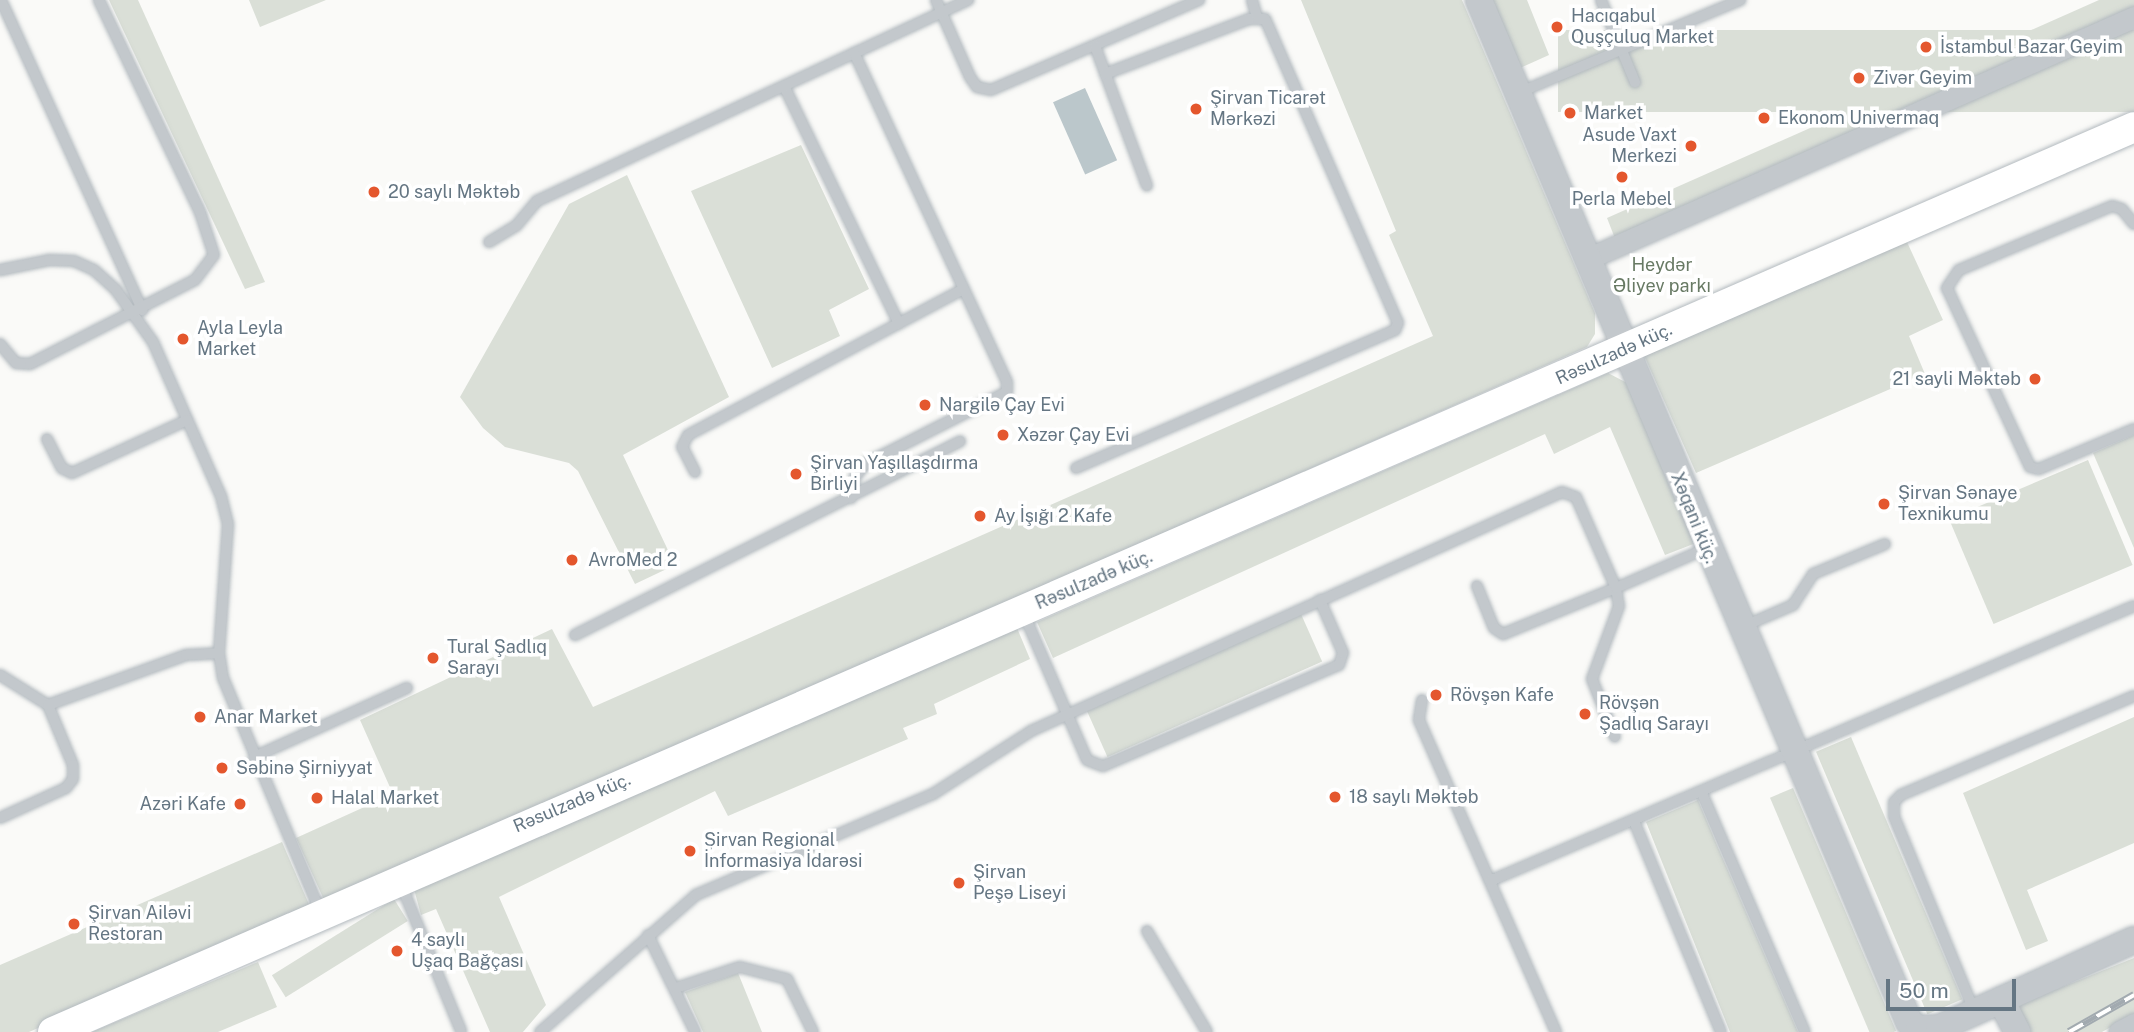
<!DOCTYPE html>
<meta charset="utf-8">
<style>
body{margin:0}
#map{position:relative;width:2134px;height:1032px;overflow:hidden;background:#fafaf8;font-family:"Public Sans",sans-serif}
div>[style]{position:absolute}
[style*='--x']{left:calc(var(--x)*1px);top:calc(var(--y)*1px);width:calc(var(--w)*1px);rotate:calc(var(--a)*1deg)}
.green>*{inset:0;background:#dadfd7;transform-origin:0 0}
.water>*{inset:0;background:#bbc7cb;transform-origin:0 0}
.roads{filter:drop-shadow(0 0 2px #b3babf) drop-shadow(0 0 2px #b3babf)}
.service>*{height:10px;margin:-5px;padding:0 5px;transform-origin:5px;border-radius:5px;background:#c3c8cc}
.minor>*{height:21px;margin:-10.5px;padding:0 10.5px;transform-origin:10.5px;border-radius:10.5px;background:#c3c8cc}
.tertiary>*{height:26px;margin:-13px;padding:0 13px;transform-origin:13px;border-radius:13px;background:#c3c8cc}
.secondary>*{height:30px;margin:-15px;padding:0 15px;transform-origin:15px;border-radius:15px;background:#fff}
.rail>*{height:8px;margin-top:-4px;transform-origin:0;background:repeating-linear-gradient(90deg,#fff 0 16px,#a2aab0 0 32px);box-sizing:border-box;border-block:2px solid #a2aab0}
.dots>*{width:19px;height:19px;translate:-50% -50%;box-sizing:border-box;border:4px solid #fff;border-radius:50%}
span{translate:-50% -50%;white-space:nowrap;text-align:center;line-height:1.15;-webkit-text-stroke:7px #fff;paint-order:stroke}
.poi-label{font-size:18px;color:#657683}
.left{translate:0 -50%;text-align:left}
.right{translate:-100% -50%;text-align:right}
.park-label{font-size:18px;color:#687a64}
.street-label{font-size:18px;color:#657683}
.scale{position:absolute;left:1886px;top:979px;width:130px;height:32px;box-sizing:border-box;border:4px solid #657683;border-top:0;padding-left:9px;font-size:21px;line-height:24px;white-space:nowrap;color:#657683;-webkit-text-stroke:5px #fff;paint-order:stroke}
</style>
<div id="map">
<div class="green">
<div style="clip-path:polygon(109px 0,138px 0,265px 282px,245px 289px)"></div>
<div style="clip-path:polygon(249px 0,326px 0,260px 27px)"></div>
<div style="clip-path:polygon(1301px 0,1462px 0,1595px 313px,1595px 334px,1587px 347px,325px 902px,296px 838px,393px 794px,360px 720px,552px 629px,593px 707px,1433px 336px,1389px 235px,1396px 231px)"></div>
<div style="clip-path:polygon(1491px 0,1527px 0,1549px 55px,1520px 68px)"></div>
<div style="clip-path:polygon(2099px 0,2134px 0,2134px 12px,1616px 241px,1607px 218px)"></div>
<div style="left:2134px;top:30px;width:82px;height:576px;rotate:90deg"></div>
<div style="clip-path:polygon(801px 145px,869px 289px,829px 310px,840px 336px,772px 368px,691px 191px)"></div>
<div style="clip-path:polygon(627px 175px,729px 397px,623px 455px,675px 565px,635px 584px,578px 471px,569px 463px,505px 447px,483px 428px,460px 397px,569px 204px)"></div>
<div style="clip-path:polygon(1907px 242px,1943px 320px,1909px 336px,1925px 374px,1696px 473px,1643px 353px)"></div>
<div style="clip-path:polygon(1608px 373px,1629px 384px,1696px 543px,1665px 555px,1610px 427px,1554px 454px,1545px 434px,1053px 658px,1037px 622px)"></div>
<div style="clip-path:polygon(2134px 435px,2134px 548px,2093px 453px)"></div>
<div style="left:2088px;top:460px;width:114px;height:151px;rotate:67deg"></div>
<div style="left:1301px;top:614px;width:52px;height:235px;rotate:66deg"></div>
<div style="clip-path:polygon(1017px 628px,1030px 659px,934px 704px,937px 714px,903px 728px,908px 739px,728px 816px,715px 791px,499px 897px,546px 1005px,523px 1032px,490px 1032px,436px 909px,421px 915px,414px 889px)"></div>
<div style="clip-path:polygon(2134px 717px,2134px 843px,2027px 890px,2048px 941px,2026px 950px,1963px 793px)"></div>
<div style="left:1851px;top:737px;width:285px;height:38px;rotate:67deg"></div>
<div style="left:1793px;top:788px;width:264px;height:25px;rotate:67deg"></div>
<div style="clip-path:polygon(1698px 800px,1717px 845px,1798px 1032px,1730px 1032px,1646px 822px)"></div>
<div style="clip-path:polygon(282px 842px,311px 909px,29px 1032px,0 1032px,0 965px)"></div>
<div style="left:394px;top:899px;width:26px;height:144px;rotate:58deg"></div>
<div style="clip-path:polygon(2134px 958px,2134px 1014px,2102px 1032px,2029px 1032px,2017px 1005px)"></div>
<div style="clip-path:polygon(258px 962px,277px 1007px,218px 1032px,92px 1032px)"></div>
<div style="clip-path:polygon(738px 973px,762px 1032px,703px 1032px,685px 992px)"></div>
</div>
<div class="water">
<div style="left:1085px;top:88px;width:79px;height:35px;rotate:66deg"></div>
</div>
<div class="roads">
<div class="service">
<div style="--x:1;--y:0;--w:341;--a:65.5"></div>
<div style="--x:936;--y:0;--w:84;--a:66.2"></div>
<div style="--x:970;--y:77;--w:12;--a:55"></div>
<div style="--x:977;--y:87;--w:14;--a:12"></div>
<div style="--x:991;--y:90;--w:227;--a:-23.4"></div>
<div style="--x:1252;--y:0;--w:18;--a:74"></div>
<div style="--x:1601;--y:0;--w:89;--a:67.5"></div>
<div style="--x:1095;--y:46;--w:149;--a:69.6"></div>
<div style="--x:784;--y:86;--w:264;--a:64.2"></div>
<div style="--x:1518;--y:93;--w:241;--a:-22.7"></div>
<div style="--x:2134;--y:224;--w:19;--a:-129"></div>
<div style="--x:2122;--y:209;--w:10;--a:-163"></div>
<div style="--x:2112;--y:206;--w:166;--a:157.3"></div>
<div style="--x:1959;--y:270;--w:22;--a:124"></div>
<div style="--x:1947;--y:288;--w:197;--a:65.1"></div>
<div style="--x:2030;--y:467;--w:9;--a:13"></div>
<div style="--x:2039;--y:469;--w:103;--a:-22.8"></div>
<div style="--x:489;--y:242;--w:31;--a:-31"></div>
<div style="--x:516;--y:226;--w:33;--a:-50"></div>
<div style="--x:537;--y:201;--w:476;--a:-25"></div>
<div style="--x:0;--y:270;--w:50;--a:-11.5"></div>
<div style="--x:49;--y:260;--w:25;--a:2"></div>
<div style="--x:74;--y:261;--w:22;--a:24"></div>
<div style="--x:94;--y:270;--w:30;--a:42"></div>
<div style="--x:116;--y:290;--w:64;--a:54.6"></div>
<div style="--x:153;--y:342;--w:168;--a:66.2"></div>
<div style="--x:221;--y:496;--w:29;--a:76"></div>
<div style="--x:228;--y:524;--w:129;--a:94"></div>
<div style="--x:219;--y:653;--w:25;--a:81"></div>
<div style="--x:223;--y:678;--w:255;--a:67.4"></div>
<div style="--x:0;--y:344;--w:25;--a:50"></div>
<div style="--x:16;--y:363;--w:14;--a:4"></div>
<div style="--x:30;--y:364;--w:185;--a:-27"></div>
<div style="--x:195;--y:280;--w:31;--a:-53"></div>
<div style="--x:214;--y:255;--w:45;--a:-108"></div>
<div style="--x:200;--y:212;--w:235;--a:-115.5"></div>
<div style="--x:47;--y:439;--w:33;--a:63"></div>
<div style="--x:62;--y:468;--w:11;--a:27"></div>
<div style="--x:72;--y:473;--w:127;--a:-24.7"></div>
<div style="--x:1076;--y:468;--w:348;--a:-23.4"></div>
<div style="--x:1395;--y:330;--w:8;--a:-67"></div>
<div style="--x:1398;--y:323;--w:332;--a:-113.6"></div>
<div style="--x:1265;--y:19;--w:16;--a:180"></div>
<div style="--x:1249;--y:19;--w:154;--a:159.1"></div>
<div style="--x:695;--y:472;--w:28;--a:-117"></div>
<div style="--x:682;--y:447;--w:13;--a:-63"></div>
<div style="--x:688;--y:435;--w:312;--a:-27.9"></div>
<div style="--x:851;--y:498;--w:21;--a:-79"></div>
<div style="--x:855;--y:477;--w:16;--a:-52"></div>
<div style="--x:865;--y:464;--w:159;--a:-26.9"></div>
<div style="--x:1007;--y:392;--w:10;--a:-90"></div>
<div style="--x:1007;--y:382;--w:363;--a:-114.9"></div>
<div style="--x:1477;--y:586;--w:45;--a:68"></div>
<div style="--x:1494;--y:628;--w:11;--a:34"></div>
<div style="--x:1503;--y:634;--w:122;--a:-22.2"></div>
<div style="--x:1616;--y:588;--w:18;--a:81"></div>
<div style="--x:1619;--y:606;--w:78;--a:110.3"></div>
<div style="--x:1592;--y:679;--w:62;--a:68.4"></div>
<div style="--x:1023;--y:612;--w:161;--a:66.6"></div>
<div style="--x:1087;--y:760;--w:17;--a:21"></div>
<div style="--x:1103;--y:766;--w:257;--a:-23.2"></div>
<div style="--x:1339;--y:665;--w:13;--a:-72"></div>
<div style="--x:1343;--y:653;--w:58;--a:-113.5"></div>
<div style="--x:1742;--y:627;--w:56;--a:-23.3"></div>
<div style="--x:1793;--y:605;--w:37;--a:-57"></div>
<div style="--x:1813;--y:574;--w:78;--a:-22.6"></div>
<div style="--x:575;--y:635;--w:431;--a:-26.7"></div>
<div style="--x:0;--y:675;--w:57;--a:32"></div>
<div style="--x:48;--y:705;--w:65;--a:67.4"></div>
<div style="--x:73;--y:765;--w:14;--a:90"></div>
<div style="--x:73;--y:779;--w:11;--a:128"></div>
<div style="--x:66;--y:788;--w:72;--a:155.6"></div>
<div style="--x:1422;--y:700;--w:20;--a:99"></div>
<div style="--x:1419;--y:720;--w:341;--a:66.3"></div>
<div style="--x:48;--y:705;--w:147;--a:-19.9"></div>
<div style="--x:186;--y:655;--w:33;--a:-3"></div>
<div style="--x:254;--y:757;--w:168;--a:-24.3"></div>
<div style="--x:1701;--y:791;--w:262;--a:66.7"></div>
<div style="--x:1634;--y:821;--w:228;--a:67.6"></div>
<div style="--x:1490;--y:881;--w:700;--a:-23.12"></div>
<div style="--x:400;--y:882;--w:161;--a:67.7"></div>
<div style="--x:1147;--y:931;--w:117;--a:59.3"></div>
<div style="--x:648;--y:935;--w:108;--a:64.1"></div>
<div style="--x:676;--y:988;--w:67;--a:-18.2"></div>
<div style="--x:740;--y:967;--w:49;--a:14.3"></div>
<div style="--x:787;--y:979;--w:59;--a:63.9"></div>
<div style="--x:1975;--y:1013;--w:213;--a:-112.4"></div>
<div style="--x:1894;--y:816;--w:14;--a:-90"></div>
<div style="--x:1894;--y:802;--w:10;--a:-45"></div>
<div style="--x:1901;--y:795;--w:253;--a:-23"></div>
<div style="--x:540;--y:1032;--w:208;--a:-41.3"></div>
<div style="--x:696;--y:895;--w:258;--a:-23.1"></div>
<div style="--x:933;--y:794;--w:117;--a:-32.7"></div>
<div style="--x:1031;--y:731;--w:582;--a:-24.23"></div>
<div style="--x:1562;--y:492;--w:15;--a:20"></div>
<div style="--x:1576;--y:497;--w:99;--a:66.3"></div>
<div style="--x:1616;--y:588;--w:99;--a:-23.7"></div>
</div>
<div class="minor">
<div style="--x:1587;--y:259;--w:598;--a:-23.87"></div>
<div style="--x:2119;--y:1032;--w:17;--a:-28"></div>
</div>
<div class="tertiary">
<div style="--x:1479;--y:0;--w:1109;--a:67.18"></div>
<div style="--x:1909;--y:1022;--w:12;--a:35"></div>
<div style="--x:1919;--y:1029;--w:20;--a:-3"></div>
<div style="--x:1939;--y:1028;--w:214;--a:-24.3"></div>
<div style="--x:2001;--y:1000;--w:36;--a:63"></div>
</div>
<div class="secondary">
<div style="--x:53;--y:1032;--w:2269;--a:-23.5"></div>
</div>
</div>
<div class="rail">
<div style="--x:2069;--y:1032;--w:75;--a:-29.6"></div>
</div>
<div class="dots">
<div style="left:1557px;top:27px;background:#e4572e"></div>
<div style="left:1926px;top:47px;background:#e4572e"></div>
<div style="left:1859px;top:78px;background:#e4572e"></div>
<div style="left:1196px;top:109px;background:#e4572e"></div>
<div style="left:1570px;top:113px;background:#e4572e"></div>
<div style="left:1764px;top:118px;background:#e4572e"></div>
<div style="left:1691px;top:146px;background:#e4572e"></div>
<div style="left:1622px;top:177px;background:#e4572e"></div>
<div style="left:374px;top:192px;background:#e4572e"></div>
<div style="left:183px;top:339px;background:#e4572e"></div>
<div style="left:2035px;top:379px;background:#e4572e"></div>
<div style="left:925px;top:405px;background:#e4572e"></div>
<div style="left:1003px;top:435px;background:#e4572e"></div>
<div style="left:796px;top:474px;background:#e4572e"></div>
<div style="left:1884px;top:504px;background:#e4572e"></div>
<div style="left:980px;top:516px;background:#e4572e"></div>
<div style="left:572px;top:560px;background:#e4572e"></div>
<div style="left:433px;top:658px;background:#e4572e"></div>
<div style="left:1436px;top:695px;background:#e4572e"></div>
<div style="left:1585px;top:714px;background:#e4572e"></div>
<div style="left:200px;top:717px;background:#e4572e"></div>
<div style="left:222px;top:768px;background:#e4572e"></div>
<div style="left:1335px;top:797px;background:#e4572e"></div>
<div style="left:317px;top:798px;background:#e4572e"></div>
<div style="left:240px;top:804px;background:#e4572e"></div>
<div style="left:690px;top:851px;background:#e4572e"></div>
<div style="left:959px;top:883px;background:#e4572e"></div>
<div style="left:74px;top:924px;background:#e4572e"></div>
<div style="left:397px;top:951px;background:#e4572e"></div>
</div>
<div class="poi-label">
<span class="left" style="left:1571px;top:27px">Hacıqabul<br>Quşçuluq Market</span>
<span class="left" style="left:1940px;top:47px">İstambul Bazar Geyim</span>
<span class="left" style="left:1873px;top:78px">Zivər Geyim</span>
<span class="left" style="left:1210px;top:109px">Şirvan Ticarət<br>Mərkəzi</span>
<span class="left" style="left:1584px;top:113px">Market</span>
<span class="left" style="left:1778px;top:118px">Ekonom Univermaq</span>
<span class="right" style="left:1677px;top:146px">Asude Vaxt<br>Merkezi</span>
<span class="left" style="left:388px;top:192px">20 saylı Məktəb</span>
<span style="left:1622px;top:199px">Perla Mebel</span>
<span class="left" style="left:197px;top:339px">Ayla Leyla<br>Market</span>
<span class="right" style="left:2021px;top:379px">21 sayli Məktəb</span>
<span class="left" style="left:939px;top:405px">Nargilə Çay Evi</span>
<span class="left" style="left:1017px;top:435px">Xəzər Çay Evi</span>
<span class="left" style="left:810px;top:474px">Şirvan Yaşıllaşdırma<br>Birliyi</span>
<span class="left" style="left:1898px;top:504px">Şirvan Sənaye<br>Texnikumu</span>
<span class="left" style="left:994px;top:516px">Ay İşığı 2 Kafe</span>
<span class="left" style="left:588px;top:560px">AvroMed 2</span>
<span class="left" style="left:447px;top:658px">Tural Şadlıq<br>Sarayı</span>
<span class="left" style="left:1450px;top:695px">Rövşən Kafe</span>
<span class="left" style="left:1599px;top:714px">Rövşən<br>Şadlıq Sarayı</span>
<span class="left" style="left:214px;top:717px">Anar Market</span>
<span class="left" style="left:236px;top:768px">Səbinə Şirniyyat</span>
<span class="left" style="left:1349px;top:797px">18 saylı Məktəb</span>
<span class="left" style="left:331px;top:798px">Halal Market</span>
<span class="right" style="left:226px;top:804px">Azəri Kafe</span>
<span class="left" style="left:704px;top:851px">Şirvan Regional<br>İnformasiya İdarəsi</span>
<span class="left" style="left:973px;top:883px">Şirvan<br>Peşə Liseyi</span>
<span class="left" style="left:88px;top:924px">Şirvan Ailəvi<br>Restoran</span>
<span class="left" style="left:411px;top:951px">4 saylı<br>Uşaq Bağçası</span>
</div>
<div class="park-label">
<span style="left:1662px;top:276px">Heydər<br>Əliyev parkı</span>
</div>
<div class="street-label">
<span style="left:1614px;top:354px;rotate:-24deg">Rəsulzadə küç.</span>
<span style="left:1694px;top:518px;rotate:68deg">Xəqani küç.</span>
<span style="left:1094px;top:580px;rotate:-23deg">Rəsulzadə küç.</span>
<span style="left:572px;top:803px;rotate:-23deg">Rəsulzadə küç.</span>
</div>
<div class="scale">50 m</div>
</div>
